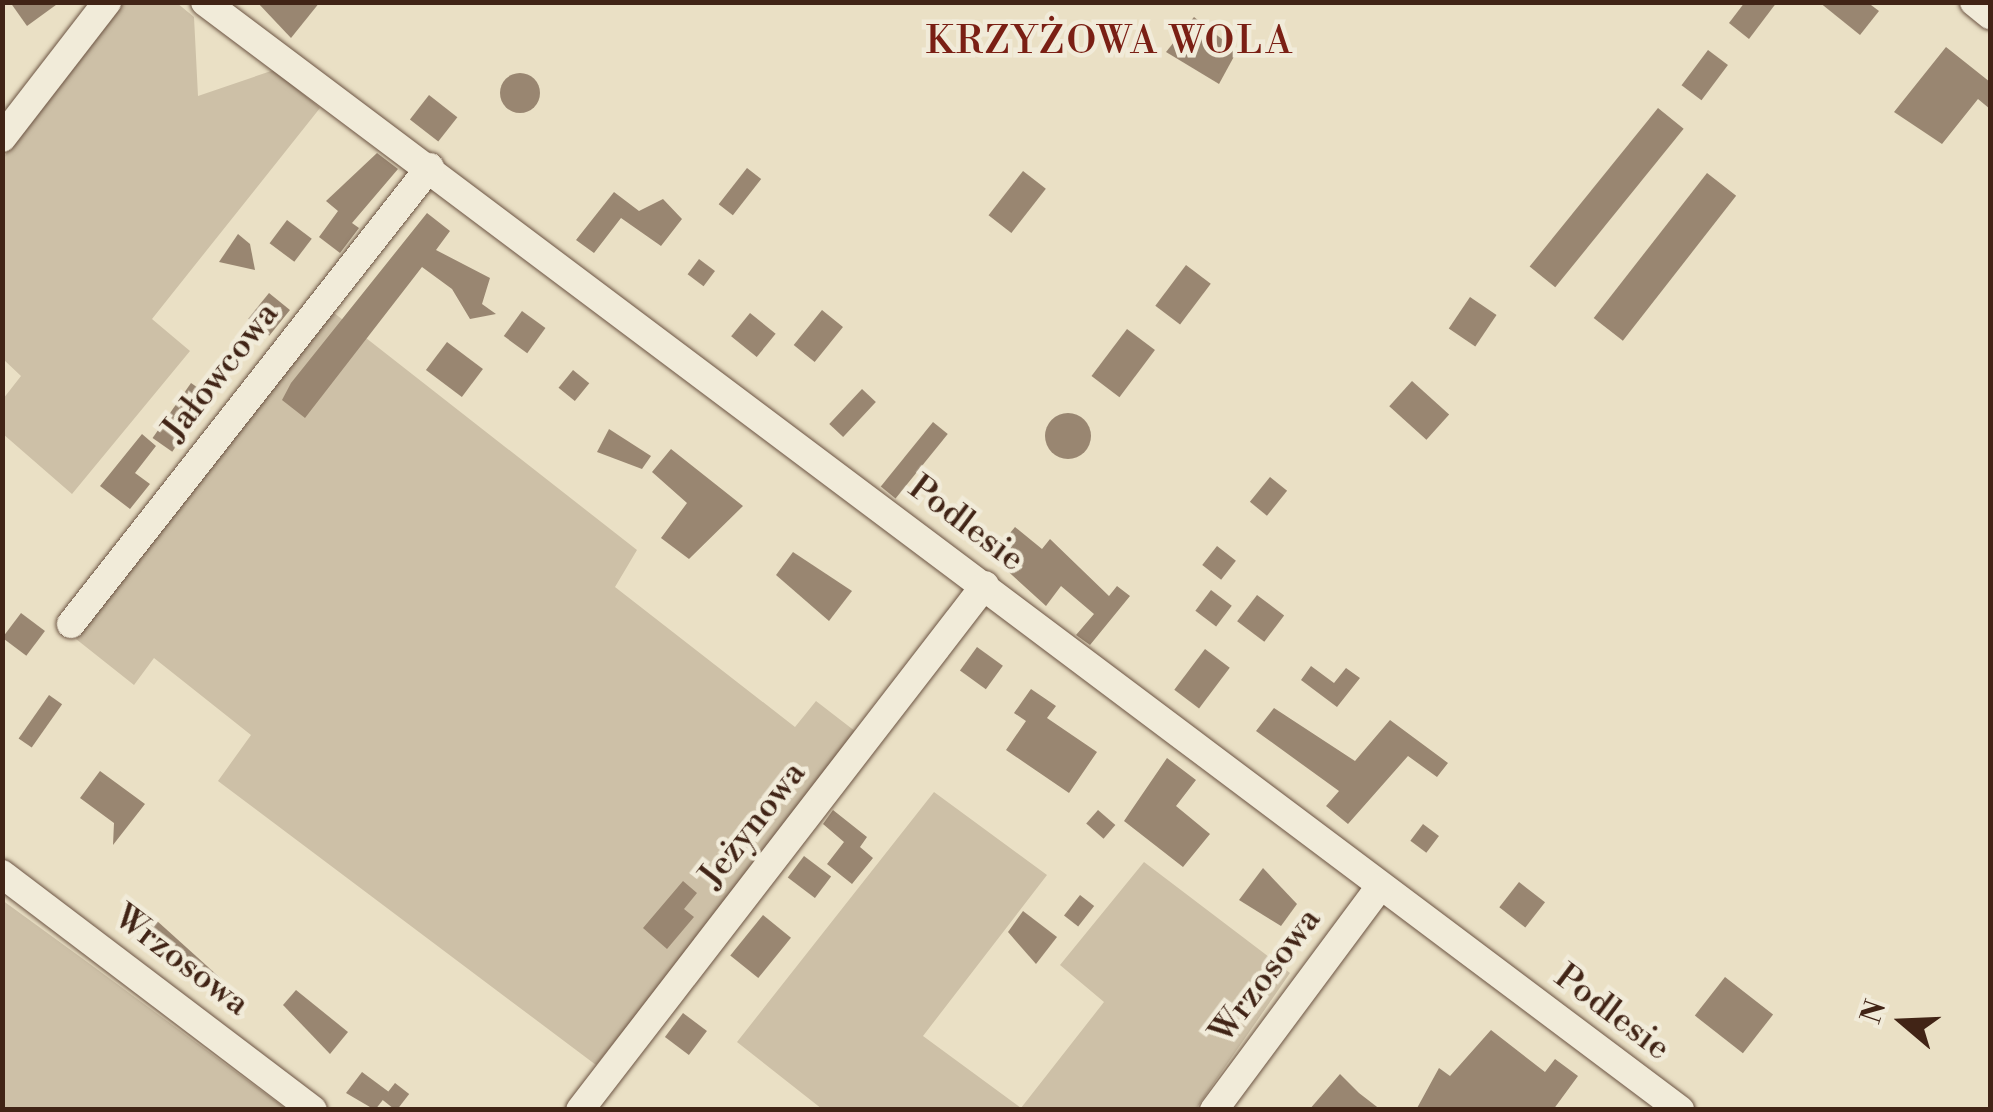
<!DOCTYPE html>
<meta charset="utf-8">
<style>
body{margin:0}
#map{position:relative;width:1993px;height:1112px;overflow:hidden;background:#eae0c5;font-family:"Libre Bodoni",serif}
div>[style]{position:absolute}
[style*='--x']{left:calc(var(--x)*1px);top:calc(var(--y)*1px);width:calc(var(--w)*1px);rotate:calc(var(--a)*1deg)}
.green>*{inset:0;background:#cdc0a7}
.building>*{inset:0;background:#998671;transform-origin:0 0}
.round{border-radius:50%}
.roads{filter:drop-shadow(0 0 2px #6b5342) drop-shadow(0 0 2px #6b5342)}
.minor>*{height:28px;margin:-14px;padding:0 14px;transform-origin:14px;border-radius:14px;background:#f1ebd9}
span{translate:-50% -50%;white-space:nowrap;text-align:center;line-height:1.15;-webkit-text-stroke:9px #f1ebd9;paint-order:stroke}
.street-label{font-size:35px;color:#412416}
.neighbourhood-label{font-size:38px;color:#7a1f14;letter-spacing:2.5px}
.frame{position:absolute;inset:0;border:5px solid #412416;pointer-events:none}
.north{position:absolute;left:1853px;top:972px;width:100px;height:100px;-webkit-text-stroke:8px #f1ebd9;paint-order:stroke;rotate:289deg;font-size:28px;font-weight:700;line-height:40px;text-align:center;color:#412416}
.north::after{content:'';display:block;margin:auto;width:35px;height:45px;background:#412416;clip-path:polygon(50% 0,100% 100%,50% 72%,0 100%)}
</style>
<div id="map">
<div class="green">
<div style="clip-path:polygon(124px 3px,177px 3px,194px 17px,198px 96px,274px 70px,320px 108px,152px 319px,190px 351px,72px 494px,3px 434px,3px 399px,21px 376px,3px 359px,2px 159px)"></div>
<div style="clip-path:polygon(329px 309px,637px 550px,615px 587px,795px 727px,816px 701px,860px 735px,596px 1065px,218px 781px,251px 735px,154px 658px,134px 685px,76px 639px)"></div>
<div style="clip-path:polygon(934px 792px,1047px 875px,923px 1036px,1021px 1108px,1104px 1002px,1060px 965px,1144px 862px,1290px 973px,1196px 1109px,822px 1109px,737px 1042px)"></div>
<div style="clip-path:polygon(2px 900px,90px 964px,286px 1109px,3px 1109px)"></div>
</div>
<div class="building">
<div style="clip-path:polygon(10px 2px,60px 2px,27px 26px)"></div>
<div style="clip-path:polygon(257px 2px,320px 2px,291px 38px)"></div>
<div style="clip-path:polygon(1745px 2px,1777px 2px,1749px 39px,1729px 23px)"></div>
<div style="clip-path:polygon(1819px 2px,1867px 2px,1879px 11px,1860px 35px)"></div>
<div style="clip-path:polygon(1194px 17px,1237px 51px,1219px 84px,1166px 52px)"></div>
<div style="clip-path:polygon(1946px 47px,1990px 82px,1990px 109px,1978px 99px,1942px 144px,1894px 112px)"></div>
<div style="left:1708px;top:50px;width:25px;height:44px;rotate:37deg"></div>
<div class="round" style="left:500px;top:73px;width:40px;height:40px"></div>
<div style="left:429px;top:95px;width:36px;height:31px;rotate:38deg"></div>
<div style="left:1658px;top:108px;width:33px;height:204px;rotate:39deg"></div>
<div style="clip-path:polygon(377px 153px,398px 169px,352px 223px,359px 228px,340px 253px,319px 237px,338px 211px,326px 201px)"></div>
<div style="left:747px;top:168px;width:18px;height:46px;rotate:38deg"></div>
<div style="left:1023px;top:171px;width:29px;height:56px;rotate:38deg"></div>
<div style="left:1707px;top:173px;width:37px;height:184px;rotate:38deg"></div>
<div style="clip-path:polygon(614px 192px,639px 211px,663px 199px,682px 219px,661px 246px,621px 218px,594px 253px,576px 240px)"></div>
<div style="clip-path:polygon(427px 213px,450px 231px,436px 250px,490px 278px,482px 304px,496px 314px,470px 319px,452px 289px,422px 267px,305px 418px,282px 400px,291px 383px)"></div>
<div style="left:287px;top:220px;width:31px;height:29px;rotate:37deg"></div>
<div style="clip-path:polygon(238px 234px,250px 244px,255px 270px,219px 262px)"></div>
<div style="left:699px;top:259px;width:20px;height:19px;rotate:37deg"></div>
<div style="left:1186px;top:265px;width:31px;height:51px;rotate:37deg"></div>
<div style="left:269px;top:293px;width:27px;height:33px;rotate:39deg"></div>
<div style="left:1470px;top:297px;width:32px;height:38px;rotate:34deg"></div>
<div style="left:822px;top:310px;width:27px;height:45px;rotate:39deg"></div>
<div style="left:522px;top:311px;width:29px;height:31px;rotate:36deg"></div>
<div style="left:750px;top:313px;width:33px;height:30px;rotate:39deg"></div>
<div style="left:1127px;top:329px;width:35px;height:59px;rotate:37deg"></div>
<div style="left:447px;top:342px;width:45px;height:35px;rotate:37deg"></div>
<div style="left:573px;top:370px;width:21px;height:23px;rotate:39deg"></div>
<div style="left:1412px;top:381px;width:50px;height:34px;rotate:42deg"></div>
<div style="left:191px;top:383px;width:24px;height:67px;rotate:35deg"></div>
<div style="left:862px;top:389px;width:19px;height:48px;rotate:43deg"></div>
<div class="round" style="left:1045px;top:413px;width:46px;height:46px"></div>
<div style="left:933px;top:422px;width:19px;height:83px;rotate:39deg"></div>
<div style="clip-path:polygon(609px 429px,651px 456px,642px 469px,597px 452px)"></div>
<div style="clip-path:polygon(142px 434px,156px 446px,135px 473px,150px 484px,130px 509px,100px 486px)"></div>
<div style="clip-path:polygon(671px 449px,743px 506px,689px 559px,661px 538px,687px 503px,652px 472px)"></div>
<div style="left:1270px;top:477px;width:22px;height:32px;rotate:39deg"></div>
<div style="clip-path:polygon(1015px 527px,1042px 549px,1050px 539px,1109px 596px,1117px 586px,1130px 596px,1090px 645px,1076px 635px,1094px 614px,1061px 586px,1046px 606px,991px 556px)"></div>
<div style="left:1217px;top:546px;width:24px;height:24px;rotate:38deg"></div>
<div style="clip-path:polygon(793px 552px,852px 591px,829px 621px,776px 575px)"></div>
<div style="left:1211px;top:590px;width:26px;height:26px;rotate:37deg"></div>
<div style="left:1257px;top:595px;width:34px;height:33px;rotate:37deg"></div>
<div style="left:21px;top:613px;width:30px;height:31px;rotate:37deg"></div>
<div style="left:977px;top:647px;width:32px;height:29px;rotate:36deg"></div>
<div style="left:1205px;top:649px;width:31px;height:51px;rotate:37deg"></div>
<div style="clip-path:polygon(1311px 666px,1334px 683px,1346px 668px,1360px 678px,1337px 707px,1301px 680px)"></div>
<div style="clip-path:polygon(1031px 689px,1056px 706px,1047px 718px,1097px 752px,1069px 793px,1006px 750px,1026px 721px,1014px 713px)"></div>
<div style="left:49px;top:695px;width:16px;height:53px;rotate:35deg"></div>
<div style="clip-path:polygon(1274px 708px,1355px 761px,1390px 720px,1448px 763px,1437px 777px,1408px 756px,1348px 824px,1326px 806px,1339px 791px,1256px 731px)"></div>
<div style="clip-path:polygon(1167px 758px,1196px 780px,1176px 806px,1210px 834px,1183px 867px,1124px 821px)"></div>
<div style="clip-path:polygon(100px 771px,145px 804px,113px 845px,114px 823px,80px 798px)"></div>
<div style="clip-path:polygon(833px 810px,867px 837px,860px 847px,873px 858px,852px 884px,827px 864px,844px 842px,823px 824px)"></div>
<div style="left:1098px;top:810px;width:23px;height:18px;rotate:41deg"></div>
<div style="left:1423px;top:824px;width:20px;height:21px;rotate:37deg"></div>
<div style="left:804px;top:856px;width:34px;height:27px;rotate:37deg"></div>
<div style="clip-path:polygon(1263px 868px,1297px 904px,1281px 926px,1239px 900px)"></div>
<div style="clip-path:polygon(683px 881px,697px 893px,684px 909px,694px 917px,667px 949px,643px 928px)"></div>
<div style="left:1519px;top:882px;width:33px;height:32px;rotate:38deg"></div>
<div style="left:1080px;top:895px;width:18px;height:26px;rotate:38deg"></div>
<div style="clip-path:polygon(1023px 911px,1057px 937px,1036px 964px,1008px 932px)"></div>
<div style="left:763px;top:915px;width:36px;height:52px;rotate:39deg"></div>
<div style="left:156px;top:920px;width:94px;height:18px;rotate:42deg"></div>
<div style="left:1725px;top:977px;width:61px;height:49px;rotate:38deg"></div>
<div style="clip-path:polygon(296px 990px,348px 1032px,330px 1054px,283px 1005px)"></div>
<div style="left:683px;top:1013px;width:30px;height:30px;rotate:37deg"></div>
<div style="clip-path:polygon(1491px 1030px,1545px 1072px,1555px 1059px,1578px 1076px,1553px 1110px,1416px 1110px,1439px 1068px,1450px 1076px)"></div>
<div style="clip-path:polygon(362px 1072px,389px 1092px,375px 1110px,346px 1093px)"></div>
<div style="clip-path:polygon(1340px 1074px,1359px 1093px,1381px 1110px,1309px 1110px)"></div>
<div style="left:395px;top:1083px;width:18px;height:21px;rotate:38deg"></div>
</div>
<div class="roads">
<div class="minor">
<div style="--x:205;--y:2;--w:1845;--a:36.91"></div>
<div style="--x:1974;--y:2;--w:21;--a:39"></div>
<div style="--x:2;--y:138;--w:172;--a:-52.3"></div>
<div style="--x:71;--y:624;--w:581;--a:-51.85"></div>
<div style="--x:2;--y:874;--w:390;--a:37.2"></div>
<div style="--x:580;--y:1110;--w:663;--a:-52.35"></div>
<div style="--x:1214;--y:1110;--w:277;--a:-53.4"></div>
</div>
</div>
<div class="street-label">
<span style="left:221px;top:372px;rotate:-52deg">Jałowcowa</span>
<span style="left:966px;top:524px;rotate:37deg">Podlesie</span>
<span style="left:753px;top:825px;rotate:-52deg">Jeżynowa</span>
<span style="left:181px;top:961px;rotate:37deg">Wrzosowa</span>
<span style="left:1266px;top:976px;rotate:-53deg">Wrzosowa</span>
<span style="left:1612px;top:1013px;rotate:37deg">Podlesie</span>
</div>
<div class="neighbourhood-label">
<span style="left:1110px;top:42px">KRZYŻOWA WOLA</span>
</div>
<div class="frame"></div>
<div class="north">N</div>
</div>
